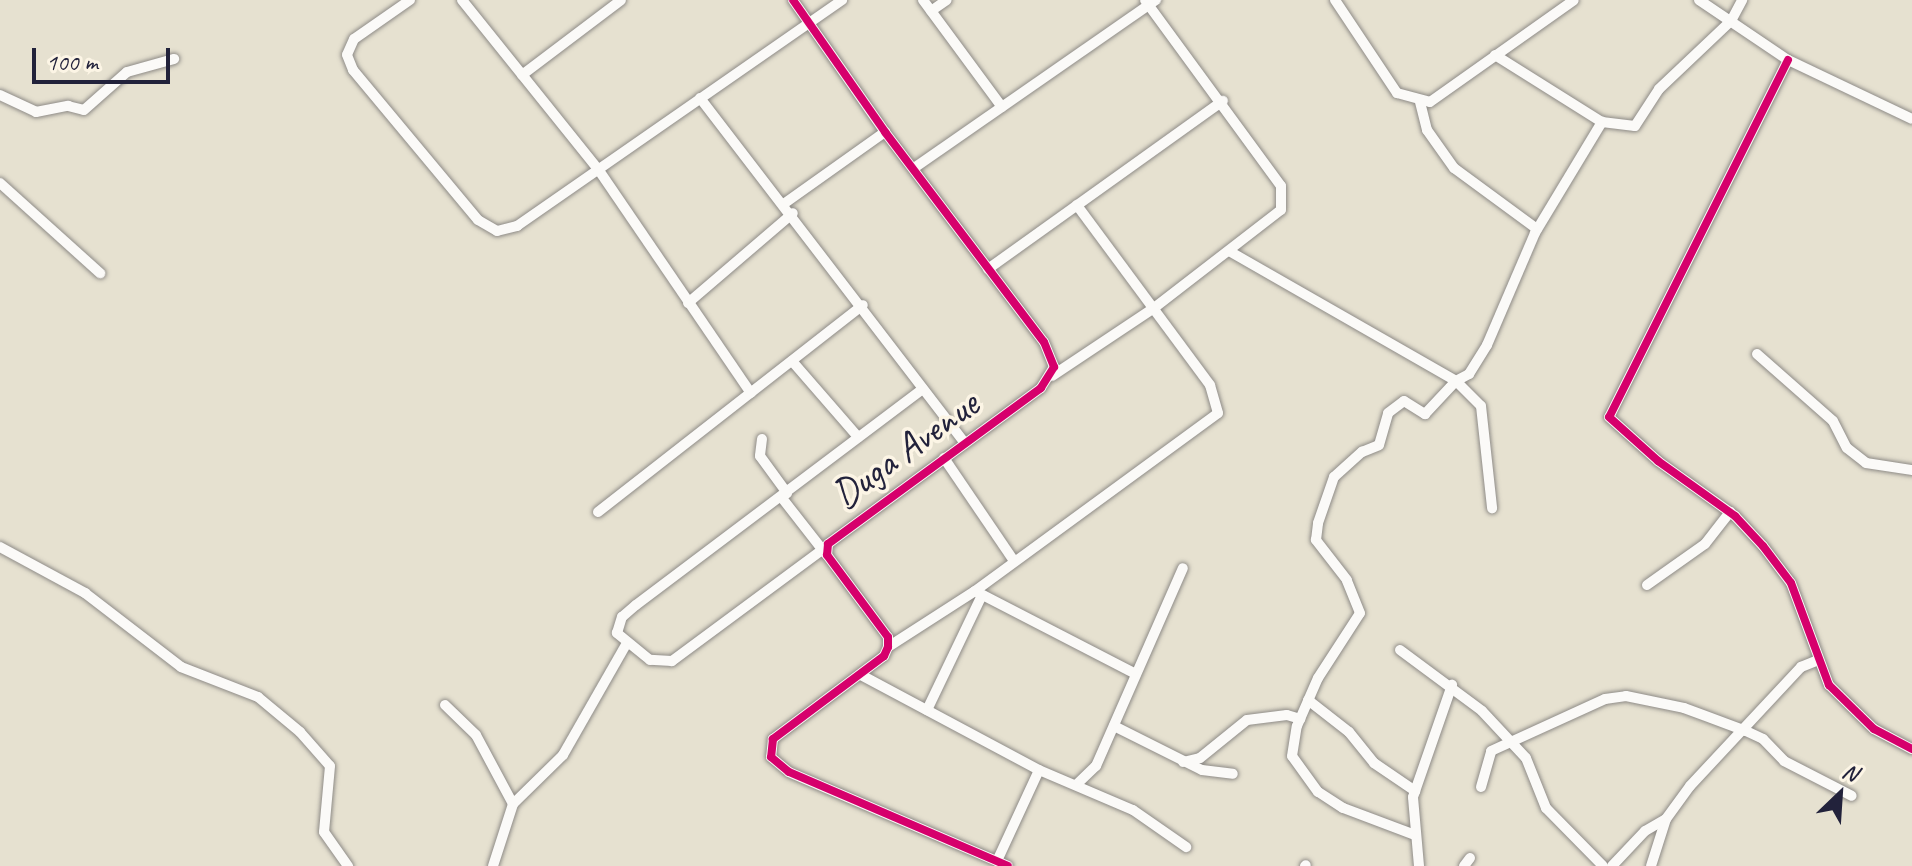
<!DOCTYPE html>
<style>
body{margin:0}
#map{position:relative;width:1912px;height:866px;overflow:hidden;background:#e6e1d0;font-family:Caveat,sans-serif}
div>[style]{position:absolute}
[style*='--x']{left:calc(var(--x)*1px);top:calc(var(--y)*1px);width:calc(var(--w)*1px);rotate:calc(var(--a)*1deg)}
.roads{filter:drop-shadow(0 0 2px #8e8b87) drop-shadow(0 0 2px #8e8b87)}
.minor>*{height:10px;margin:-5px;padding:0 5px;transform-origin:5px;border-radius:5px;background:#fbfaf8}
.cycleway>*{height:8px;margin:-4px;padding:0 4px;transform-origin:4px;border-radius:4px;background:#d6006c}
span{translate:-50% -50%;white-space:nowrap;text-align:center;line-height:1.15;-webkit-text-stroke:7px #fcf5e5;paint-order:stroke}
.street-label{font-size:40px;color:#22223b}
.north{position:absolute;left:1800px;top:754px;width:80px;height:80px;-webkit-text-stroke:6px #fcf5e5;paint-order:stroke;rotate:25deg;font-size:22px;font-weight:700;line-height:32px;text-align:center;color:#22223b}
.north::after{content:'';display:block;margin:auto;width:28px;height:36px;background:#22223b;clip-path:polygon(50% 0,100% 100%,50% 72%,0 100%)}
.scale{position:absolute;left:32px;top:48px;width:138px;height:36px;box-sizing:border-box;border:4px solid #22223b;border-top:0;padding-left:10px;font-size:24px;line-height:28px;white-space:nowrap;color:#22223b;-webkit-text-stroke:6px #fcf5e5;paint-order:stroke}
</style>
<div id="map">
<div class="roads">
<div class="minor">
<div style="--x:410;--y:0;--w:68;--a:145.1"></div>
<div style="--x:354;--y:39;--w:17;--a:114"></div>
<div style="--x:347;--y:55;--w:16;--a:68"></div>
<div style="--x:353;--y:70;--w:195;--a:50.2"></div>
<div style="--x:478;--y:220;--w:22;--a:30"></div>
<div style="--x:497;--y:231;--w:21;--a:-14"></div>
<div style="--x:517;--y:226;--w:396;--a:-34.8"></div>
<div style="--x:462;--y:0;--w:217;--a:51.2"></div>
<div style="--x:598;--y:169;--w:271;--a:55.7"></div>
<div style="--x:793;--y:0;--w:161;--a:55.1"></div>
<div style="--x:885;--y:132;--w:263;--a:52.9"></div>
<div style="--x:1044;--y:342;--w:27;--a:68"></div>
<div style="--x:1054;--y:367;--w:25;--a:122"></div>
<div style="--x:1041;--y:388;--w:264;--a:143.8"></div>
<div style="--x:828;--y:544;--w:11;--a:95"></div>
<div style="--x:827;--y:555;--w:102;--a:53.4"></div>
<div style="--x:888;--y:637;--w:10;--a:90"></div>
<div style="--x:888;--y:647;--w:10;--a:114"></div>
<div style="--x:884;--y:656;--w:139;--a:143.2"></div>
<div style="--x:773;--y:739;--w:18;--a:96"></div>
<div style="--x:771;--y:757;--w:23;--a:40"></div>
<div style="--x:789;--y:772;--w:238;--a:23.2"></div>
<div style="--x:923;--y:0;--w:133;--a:53.6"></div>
<div style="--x:1335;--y:0;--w:112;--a:56.3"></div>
<div style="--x:1397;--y:93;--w:34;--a:15"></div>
<div style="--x:1430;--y:102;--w:176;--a:-35.3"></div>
<div style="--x:1699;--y:0;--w:107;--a:34"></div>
<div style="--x:1788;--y:60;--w:137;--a:25.4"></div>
<div style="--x:931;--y:11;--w:19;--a:-35"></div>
<div style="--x:1495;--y:55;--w:126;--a:32.1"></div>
<div style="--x:1602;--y:122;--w:33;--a:7"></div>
<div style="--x:1635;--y:126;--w:44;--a:-57"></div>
<div style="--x:1659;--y:89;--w:99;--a:-43.4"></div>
<div style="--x:1731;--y:21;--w:24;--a:-62"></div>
<div style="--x:1788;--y:60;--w:399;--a:116.6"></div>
<div style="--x:1609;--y:417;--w:66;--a:41.9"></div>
<div style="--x:1658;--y:461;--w:95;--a:35.5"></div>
<div style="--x:1735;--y:516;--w:41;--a:47"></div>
<div style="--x:1763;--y:546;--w:46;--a:52.9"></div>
<div style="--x:1791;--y:583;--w:109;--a:69.6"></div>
<div style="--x:1829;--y:685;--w:63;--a:44.4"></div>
<div style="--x:1874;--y:729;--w:43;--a:27.8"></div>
<div style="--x:522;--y:75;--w:124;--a:-37.1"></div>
<div style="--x:0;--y:95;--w:40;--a:25"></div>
<div style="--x:36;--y:112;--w:33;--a:-11"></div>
<div style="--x:68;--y:106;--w:16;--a:14"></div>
<div style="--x:84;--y:110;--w:57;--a:-41.5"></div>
<div style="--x:127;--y:72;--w:49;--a:-15.5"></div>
<div style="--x:700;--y:98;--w:434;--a:52.5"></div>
<div style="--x:1420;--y:102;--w:29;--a:76"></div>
<div style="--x:1427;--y:130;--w:47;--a:54.6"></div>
<div style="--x:1454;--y:168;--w:103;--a:36.3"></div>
<div style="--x:914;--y:168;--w:295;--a:-34.8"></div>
<div style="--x:0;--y:183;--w:135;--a:42"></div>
<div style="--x:785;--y:203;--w:123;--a:-35.4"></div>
<div style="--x:1229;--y:251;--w:262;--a:29.8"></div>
<div style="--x:1456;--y:381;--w:15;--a:-28"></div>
<div style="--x:1469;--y:374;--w:34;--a:-58"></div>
<div style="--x:1487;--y:345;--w:122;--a:-66.8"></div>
<div style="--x:1535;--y:233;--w:130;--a:-58.9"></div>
<div style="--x:988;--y:269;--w:289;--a:-35.6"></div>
<div style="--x:688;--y:303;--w:138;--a:-40.6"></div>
<div style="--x:1757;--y:354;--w:101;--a:41.4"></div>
<div style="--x:1833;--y:421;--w:30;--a:63"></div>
<div style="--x:1847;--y:448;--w:24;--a:38"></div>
<div style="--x:1866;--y:463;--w:47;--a:8.7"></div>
<div style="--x:792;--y:361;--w:101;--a:49"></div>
<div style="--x:1052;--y:376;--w:123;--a:-33.7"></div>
<div style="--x:1154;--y:308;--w:160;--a:-37.7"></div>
<div style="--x:1281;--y:210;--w:24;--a:-90"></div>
<div style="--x:1281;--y:186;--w:230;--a:-126.2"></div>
<div style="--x:762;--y:439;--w:17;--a:97"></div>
<div style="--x:760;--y:456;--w:46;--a:53.9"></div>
<div style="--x:944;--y:458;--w:125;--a:55.8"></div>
<div style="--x:782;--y:498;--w:70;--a:52"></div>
<div style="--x:598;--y:512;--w:336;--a:-38"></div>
<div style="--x:0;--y:547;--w:97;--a:28.4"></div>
<div style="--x:85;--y:593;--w:121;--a:37.6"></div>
<div style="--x:181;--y:667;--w:83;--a:21.3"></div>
<div style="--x:258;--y:697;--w:55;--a:39.8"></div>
<div style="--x:300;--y:732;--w:45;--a:48.6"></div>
<div style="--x:330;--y:766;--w:66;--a:95.2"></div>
<div style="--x:324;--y:832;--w:42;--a:54.8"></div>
<div style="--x:822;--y:550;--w:187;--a:143.5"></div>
<div style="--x:672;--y:661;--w:22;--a:-177"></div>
<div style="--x:650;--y:660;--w:43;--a:-140.7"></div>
<div style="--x:617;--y:633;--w:17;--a:-73"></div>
<div style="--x:622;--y:617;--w:18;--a:-41"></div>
<div style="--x:636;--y:605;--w:359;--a:-37"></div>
<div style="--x:1647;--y:585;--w:71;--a:-35.3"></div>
<div style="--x:1705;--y:544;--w:41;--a:-52"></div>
<div style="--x:975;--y:591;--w:181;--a:27.3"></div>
<div style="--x:888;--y:647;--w:103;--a:-32.8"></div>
<div style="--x:975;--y:591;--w:301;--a:-36.2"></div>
<div style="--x:1218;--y:413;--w:29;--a:-106"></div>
<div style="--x:1210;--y:385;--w:224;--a:-126.5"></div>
<div style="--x:1400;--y:650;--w:102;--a:36.6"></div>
<div style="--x:1482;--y:711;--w:64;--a:46.9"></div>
<div style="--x:1526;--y:758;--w:54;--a:68.2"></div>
<div style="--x:1546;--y:808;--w:81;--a:45.5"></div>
<div style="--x:861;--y:675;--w:202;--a:28.1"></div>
<div style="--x:1039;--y:770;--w:102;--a:23.1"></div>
<div style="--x:1133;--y:810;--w:65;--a:34.9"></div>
<div style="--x:1308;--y:700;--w:52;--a:38"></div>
<div style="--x:1349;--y:732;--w:40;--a:51"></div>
<div style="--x:1374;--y:763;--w:50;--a:34.3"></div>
<div style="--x:445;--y:705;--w:43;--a:44.1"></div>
<div style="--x:476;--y:735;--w:78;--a:61.8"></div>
<div style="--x:927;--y:710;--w:127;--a:-64.4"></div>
<div style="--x:1114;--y:726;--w:98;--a:26.6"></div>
<div style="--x:1202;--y:770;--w:31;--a:7"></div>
<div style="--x:1183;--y:762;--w:17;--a:-13"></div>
<div style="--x:1200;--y:758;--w:60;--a:-39"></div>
<div style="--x:1247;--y:720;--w:40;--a:-7.1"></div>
<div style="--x:1287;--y:715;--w:14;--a:17"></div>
<div style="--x:1076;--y:785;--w:28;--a:-44"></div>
<div style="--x:1096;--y:766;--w:216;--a:-66.3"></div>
<div style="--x:1481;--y:787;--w:37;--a:-74"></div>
<div style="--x:1491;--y:751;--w:125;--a:-24.5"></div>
<div style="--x:1605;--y:699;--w:21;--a:-8"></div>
<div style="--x:1626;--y:696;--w:59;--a:11.7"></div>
<div style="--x:1684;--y:708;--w:66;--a:20.4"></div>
<div style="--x:1746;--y:731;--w:19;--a:25"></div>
<div style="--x:1763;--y:739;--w:30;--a:46"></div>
<div style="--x:1784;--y:761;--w:76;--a:27.2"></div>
<div style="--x:1415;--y:835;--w:77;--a:-159.4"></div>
<div style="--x:1343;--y:808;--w:30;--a:-147"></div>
<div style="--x:1318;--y:792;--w:44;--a:-125.8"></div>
<div style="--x:1292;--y:756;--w:30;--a:-81"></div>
<div style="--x:1297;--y:726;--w:52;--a:-66.4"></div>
<div style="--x:1318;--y:678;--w:77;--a:-57.1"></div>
<div style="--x:1360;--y:613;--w:35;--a:-112"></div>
<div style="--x:1347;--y:580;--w:51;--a:-127.8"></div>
<div style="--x:1316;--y:540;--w:17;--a:-83"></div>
<div style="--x:1318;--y:523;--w:49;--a:-70.8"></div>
<div style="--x:1334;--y:477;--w:38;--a:-42"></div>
<div style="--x:1362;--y:452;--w:18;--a:-22"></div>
<div style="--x:1379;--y:445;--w:33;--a:-74"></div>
<div style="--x:1388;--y:413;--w:20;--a:-37"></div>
<div style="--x:1404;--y:401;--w:25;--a:32"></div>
<div style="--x:1425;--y:414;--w:45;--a:-46.8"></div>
<div style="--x:1456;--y:381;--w:35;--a:45"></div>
<div style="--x:1481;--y:406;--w:103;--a:83.8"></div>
<div style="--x:997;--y:861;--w:100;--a:-65.2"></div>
<div style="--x:493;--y:866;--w:65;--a:-72.1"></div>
<div style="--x:513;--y:804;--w:70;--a:-44.4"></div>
<div style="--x:563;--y:755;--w:129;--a:-60.3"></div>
<div style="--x:1305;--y:866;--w:1;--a:-45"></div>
<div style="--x:1419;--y:866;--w:69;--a:-95"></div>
<div style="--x:1413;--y:797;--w:119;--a:-70.8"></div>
<div style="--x:1464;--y:866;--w:10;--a:-53"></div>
<div style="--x:1612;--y:866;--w:48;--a:-46.7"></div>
<div style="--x:1645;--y:831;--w:24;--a:-30"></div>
<div style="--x:1651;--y:866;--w:49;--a:-72.3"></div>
<div style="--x:1666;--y:819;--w:41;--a:-54"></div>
<div style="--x:1690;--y:786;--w:163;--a:-47"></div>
<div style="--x:1801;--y:667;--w:18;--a:-22"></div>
</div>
</div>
<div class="cycleway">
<div style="--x:793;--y:0;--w:161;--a:55.1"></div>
<div style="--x:885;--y:132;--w:263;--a:52.9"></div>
<div style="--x:1044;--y:342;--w:27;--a:68"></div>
<div style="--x:1054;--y:367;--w:25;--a:122"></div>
<div style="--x:1041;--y:388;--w:264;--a:143.8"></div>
<div style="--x:828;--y:544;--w:11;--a:95"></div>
<div style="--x:827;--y:555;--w:102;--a:53.4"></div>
<div style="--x:888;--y:637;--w:10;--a:90"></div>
<div style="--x:888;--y:647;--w:10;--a:114"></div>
<div style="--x:884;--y:656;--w:139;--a:143.2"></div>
<div style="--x:773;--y:739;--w:18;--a:96"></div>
<div style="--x:771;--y:757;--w:23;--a:40"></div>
<div style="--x:789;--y:772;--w:238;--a:23.2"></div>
<div style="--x:1788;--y:60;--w:399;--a:116.6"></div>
<div style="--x:1609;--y:417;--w:66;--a:41.9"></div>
<div style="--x:1658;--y:461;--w:95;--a:35.5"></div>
<div style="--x:1735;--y:516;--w:41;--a:47"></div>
<div style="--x:1763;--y:546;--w:46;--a:52.9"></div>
<div style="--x:1791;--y:583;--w:109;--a:69.6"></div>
<div style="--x:1829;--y:685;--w:63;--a:44.4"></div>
<div style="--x:1874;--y:729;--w:43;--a:27.8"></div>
</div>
<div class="street-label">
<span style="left:905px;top:449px;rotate:-36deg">Duga Avenue</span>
</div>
<div class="north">N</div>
<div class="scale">100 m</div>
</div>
